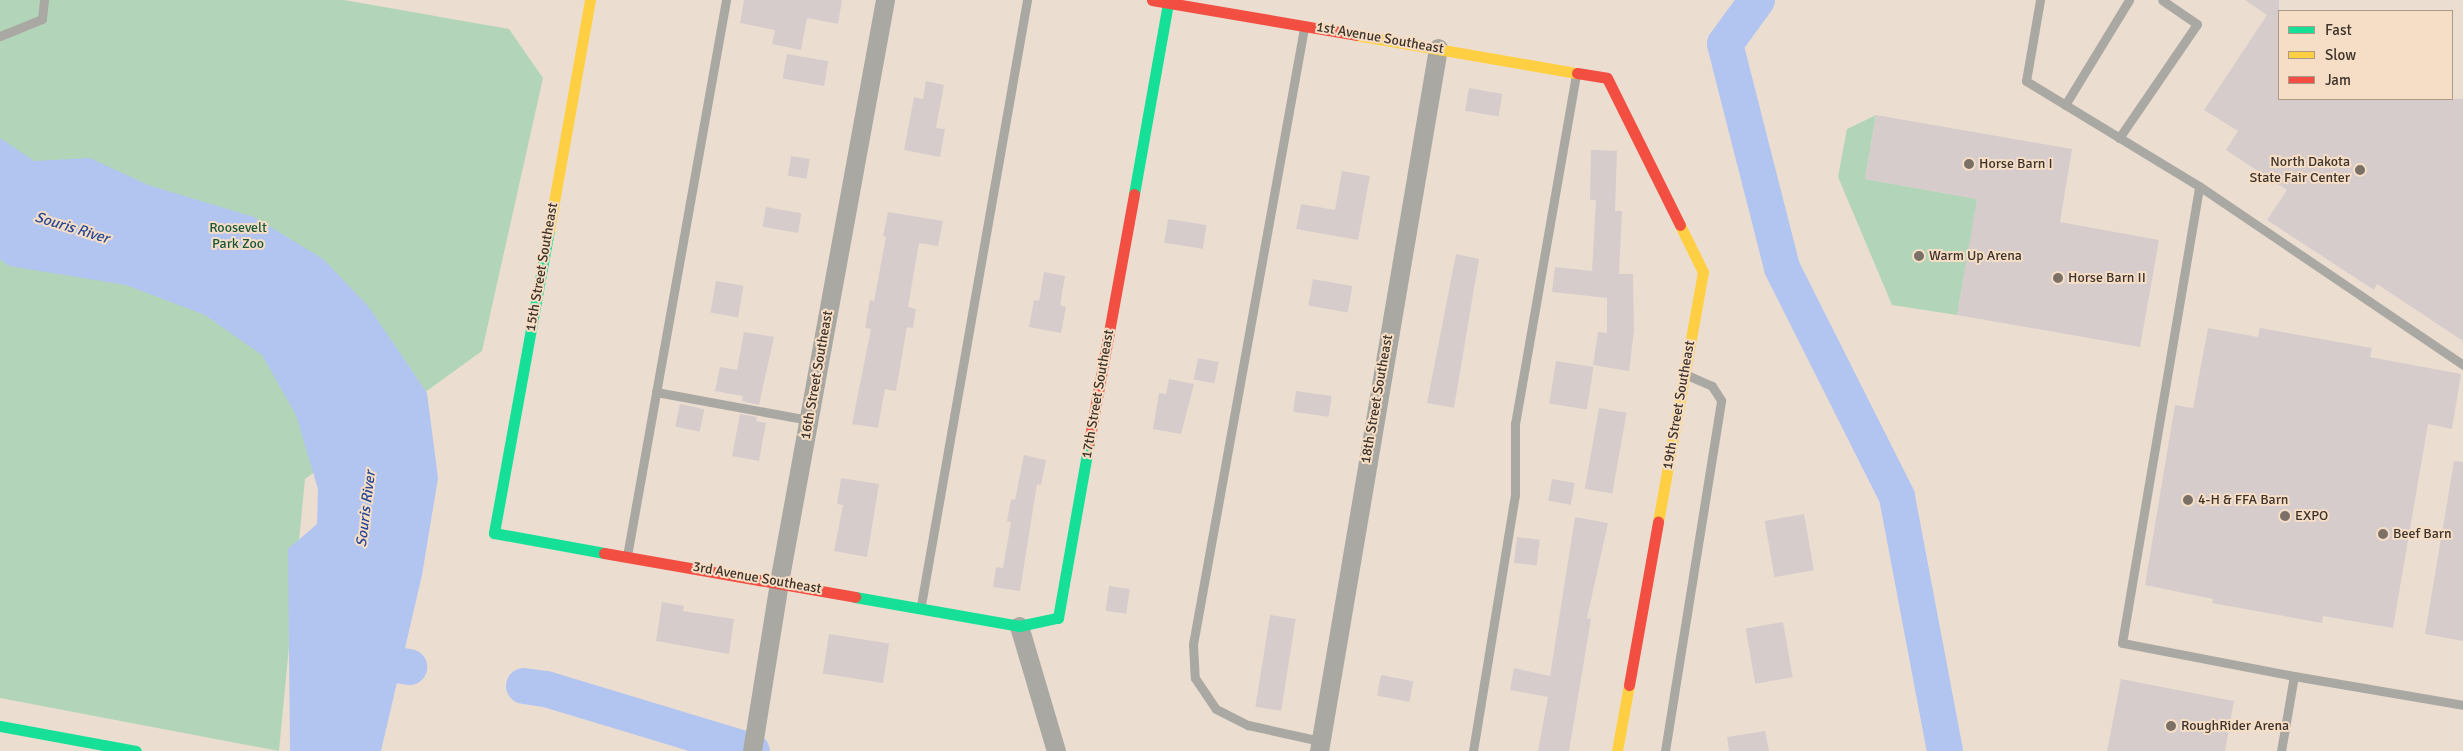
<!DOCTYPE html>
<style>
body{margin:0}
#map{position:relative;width:2463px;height:751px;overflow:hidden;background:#ebded1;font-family:Signika,sans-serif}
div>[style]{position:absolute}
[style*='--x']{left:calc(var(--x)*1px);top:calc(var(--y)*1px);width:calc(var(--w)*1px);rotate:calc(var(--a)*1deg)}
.green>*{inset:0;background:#b2d5ba}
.water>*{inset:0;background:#b2c4f0}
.river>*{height:36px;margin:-18px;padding:0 18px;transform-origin:18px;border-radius:18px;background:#b2c4f0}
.building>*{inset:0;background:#d7cccc;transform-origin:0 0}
.lane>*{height:9px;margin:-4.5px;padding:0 4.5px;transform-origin:4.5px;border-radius:4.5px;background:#aaa8a2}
.street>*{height:19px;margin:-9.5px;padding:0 9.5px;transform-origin:9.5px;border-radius:9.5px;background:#aaa8a2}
.fast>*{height:11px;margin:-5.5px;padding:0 5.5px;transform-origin:5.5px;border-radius:5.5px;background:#16e098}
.slow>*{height:11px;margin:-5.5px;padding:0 5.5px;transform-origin:5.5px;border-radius:5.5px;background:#ffcf43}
.jam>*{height:11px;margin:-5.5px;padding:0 5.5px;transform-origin:5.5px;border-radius:5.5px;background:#f24e42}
.dots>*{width:14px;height:14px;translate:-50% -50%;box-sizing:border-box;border:2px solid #f6dec6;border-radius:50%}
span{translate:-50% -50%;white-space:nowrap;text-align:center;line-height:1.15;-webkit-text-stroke:4px #f6dec6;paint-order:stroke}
.street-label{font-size:14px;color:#3e342b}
.poi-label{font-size:14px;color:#3e342b}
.right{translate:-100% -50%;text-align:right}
.left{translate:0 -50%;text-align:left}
.park-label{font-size:14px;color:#17583d}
.water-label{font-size:15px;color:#294997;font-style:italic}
.legend{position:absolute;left:2278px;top:10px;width:175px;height:90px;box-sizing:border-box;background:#f6dec6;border:1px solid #ac9a88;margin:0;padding:6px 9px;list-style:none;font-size:15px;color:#3e342b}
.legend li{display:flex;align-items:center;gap:10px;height:25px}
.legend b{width:25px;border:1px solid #ac9a88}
</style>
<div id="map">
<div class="green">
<div style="clip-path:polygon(0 0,344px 0,509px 29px,543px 78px,482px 351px,305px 479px,279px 751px,0 698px)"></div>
<div style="clip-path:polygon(1876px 115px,1865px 179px,1978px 199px,1957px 315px,1892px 305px,1838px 177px,1847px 129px)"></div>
</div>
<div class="water">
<div style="clip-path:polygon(0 138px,34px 161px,90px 158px,148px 185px,254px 217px,323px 259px,368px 306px,427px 393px,438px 478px,422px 575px,381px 751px,290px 751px,288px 549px,317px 524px,318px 489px,296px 415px,262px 355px,205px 315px,126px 285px,9px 266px,0 259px)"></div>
</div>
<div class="river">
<div style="--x:1757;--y:0;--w:54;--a:126"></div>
<div style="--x:1725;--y:44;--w:231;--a:75.7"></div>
<div style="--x:1782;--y:268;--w:256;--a:63.3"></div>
<div style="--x:1897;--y:497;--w:258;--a:79.3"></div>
<div style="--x:352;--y:658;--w:58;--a:9"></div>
<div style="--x:524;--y:686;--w:22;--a:8"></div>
<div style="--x:546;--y:689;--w:215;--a:16.8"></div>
</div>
<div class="building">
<div style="clip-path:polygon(744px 0,842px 0,838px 24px,807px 18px,801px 50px,772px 44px,775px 30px,740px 23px)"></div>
<div style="clip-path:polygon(2245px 0,2279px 0,2279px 99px,2463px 99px,2463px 341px,2377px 284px,2374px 290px,2267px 220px,2287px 190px,2226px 150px,2238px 131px,2204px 110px,2267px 15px)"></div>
<div style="left:787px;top:54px;width:42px;height:25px;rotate:10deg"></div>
<div style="clip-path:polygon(926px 81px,944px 85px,936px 128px,945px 129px,940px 157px,904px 150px,914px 97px,923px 99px)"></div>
<div style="left:1469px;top:88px;width:34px;height:23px;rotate:10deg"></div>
<div style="clip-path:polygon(1876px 115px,2072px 149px,2060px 222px,2159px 240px,2140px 347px,1957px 315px,1977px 199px,1865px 179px)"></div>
<div style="clip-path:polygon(1591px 150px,1617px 151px,1615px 211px,1622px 211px,1619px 274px,1633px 274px,1634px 331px,1629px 371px,1593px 365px,1598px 332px,1607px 333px,1607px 298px,1552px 292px,1555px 267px,1592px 271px,1596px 200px,1590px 200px)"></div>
<div style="left:791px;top:156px;width:19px;height:20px;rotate:9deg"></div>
<div style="clip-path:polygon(1342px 171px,1370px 176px,1358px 240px,1296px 229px,1301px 204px,1335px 210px)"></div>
<div style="left:766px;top:207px;width:36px;height:20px;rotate:10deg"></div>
<div style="clip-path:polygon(888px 212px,943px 221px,938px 246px,919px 243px,908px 307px,916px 309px,913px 328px,907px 327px,896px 391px,885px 389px,878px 428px,852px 424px,871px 329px,865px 328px,870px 300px,874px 301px,886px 237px,883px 236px)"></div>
<div style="left:1168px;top:219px;width:39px;height:24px;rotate:9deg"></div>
<div style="clip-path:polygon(1456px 254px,1479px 259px,1454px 408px,1427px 403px)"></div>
<div style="clip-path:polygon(1044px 272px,1065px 276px,1060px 305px,1066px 307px,1061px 333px,1029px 327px,1034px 300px,1039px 301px)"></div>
<div style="left:1313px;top:279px;width:40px;height:27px;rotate:10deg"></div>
<div style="left:716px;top:281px;width:28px;height:32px;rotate:10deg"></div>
<div style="clip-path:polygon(2208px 328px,2258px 337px,2260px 328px,2372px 348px,2370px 357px,2461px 374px,2452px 429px,2428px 424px,2393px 628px,2323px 616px,2322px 623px,2212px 603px,2213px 599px,2145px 585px,2175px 405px,2193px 408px)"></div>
<div style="clip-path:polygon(744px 332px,774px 337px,759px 405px,742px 401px,743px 396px,715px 391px,720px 367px,737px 370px)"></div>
<div style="left:1198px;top:358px;width:21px;height:22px;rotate:11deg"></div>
<div style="left:1556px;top:361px;width:38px;height:43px;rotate:9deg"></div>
<div style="clip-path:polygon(1169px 379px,1194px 384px,1181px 434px,1153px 429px,1159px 393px,1166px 394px)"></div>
<div style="left:1296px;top:391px;width:36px;height:21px;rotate:8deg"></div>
<div style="left:680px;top:404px;width:25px;height:23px;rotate:12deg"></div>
<div style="left:1599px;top:408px;width:28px;height:82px;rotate:10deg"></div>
<div style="clip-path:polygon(740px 414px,757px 417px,756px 421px,766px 423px,759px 461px,732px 456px)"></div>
<div style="clip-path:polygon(1024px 455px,1046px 460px,1041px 485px,1037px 484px,1020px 591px,993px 587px,996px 567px,1003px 568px,1011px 522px,1007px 521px,1011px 499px,1015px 500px)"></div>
<div style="clip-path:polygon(2454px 461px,2463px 462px,2463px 641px,2425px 634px)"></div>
<div style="clip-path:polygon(841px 478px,879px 484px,867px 557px,834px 551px,843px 505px,837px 504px)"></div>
<div style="left:1552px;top:479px;width:23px;height:22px;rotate:10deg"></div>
<div style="left:1804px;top:514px;width:57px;height:40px;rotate:80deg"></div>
<div style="clip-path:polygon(1575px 517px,1608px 523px,1587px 618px,1591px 619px,1569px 751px,1538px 751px,1548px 697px,1510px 690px,1514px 668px,1550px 676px)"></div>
<div style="left:1517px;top:537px;width:23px;height:26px;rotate:7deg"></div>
<div style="left:1109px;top:586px;width:21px;height:25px;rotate:8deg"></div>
<div style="clip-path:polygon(662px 602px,684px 606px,683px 611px,734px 619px,729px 654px,656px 641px)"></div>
<div style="left:1270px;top:615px;width:26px;height:93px;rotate:9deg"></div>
<div style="left:1783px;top:622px;width:56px;height:38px;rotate:80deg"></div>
<div style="left:829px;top:634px;width:61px;height:40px;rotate:9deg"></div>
<div style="left:1381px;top:675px;width:33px;height:21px;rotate:11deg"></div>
<div style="clip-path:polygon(2121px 679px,2234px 701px,2225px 751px,2107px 751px)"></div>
<div style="clip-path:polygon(1765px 731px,1769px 751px,1729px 751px,1727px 737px)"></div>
</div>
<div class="lane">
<div style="--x:2040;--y:0;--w:82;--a:99.8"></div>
<div style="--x:2026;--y:81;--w:202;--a:31.3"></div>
<div style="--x:1304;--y:28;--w:626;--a:100.21"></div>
<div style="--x:1193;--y:644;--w:34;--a:87"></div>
<div style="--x:1195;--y:678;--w:37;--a:56"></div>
<div style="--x:1216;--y:709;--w:36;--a:27"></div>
<div style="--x:1248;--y:725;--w:74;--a:12.5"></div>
<div style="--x:0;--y:36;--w:45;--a:-22"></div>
<div style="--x:42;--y:19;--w:19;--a:-84"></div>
<div style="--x:2065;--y:105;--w:123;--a:-58.6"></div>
<div style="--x:2119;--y:138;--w:138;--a:-55.6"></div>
<div style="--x:2197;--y:24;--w:42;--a:-145.6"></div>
<div style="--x:656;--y:392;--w:156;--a:10.4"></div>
<div style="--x:627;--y:556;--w:565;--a:-79.9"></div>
<div style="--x:921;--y:605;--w:614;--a:-80.06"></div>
<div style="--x:2294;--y:676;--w:175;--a:-169.1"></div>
<div style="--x:2122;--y:643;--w:463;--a:-80.4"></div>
<div style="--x:2199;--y:186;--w:319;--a:34.1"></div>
<div style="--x:1473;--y:751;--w:259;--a:-80.7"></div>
<div style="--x:1515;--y:495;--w:71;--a:-90"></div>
<div style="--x:1515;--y:424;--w:354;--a:-80.1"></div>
<div style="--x:1665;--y:751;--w:355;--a:-80.9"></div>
<div style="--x:1721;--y:400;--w:17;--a:-123"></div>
<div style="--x:1712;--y:386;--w:27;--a:-156"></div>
<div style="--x:2281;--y:751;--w:76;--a:-80.2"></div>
<div style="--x:2294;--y:676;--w:171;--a:9.7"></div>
</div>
<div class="street">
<div style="--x:1019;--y:626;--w:130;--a:73.5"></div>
<div style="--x:752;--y:751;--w:171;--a:-80.9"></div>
<div style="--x:779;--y:582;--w:592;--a:-79.68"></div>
<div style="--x:1319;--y:751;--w:713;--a:-80.39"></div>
</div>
<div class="fast">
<div style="--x:1134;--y:194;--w:194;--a:-79.9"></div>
<div style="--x:549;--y:230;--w:308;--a:100.3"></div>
<div style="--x:494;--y:533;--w:112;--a:10.3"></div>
<div style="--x:855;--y:597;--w:167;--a:10"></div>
<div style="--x:1019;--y:626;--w:40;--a:-12"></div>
<div style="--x:1058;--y:618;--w:179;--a:-80"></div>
<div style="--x:0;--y:726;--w:138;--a:10.4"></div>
</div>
<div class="slow">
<div style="--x:1356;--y:35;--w:224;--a:9.8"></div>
<div style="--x:549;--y:230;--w:234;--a:-79.9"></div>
<div style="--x:1658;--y:522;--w:254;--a:-79.8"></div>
<div style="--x:1703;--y:272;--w:52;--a:-116.1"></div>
<div style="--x:1617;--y:751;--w:67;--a:-79.7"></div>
</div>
<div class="jam">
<div style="--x:1152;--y:0;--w:207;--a:9.7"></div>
<div style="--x:1577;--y:73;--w:30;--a:9"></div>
<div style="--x:1607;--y:78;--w:164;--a:63.6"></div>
<div style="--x:1089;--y:442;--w:252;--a:-79.7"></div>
<div style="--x:604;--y:553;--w:255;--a:9.9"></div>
<div style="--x:1629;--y:685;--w:166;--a:-79.9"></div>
</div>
<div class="dots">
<div style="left:1969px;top:164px;background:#7b7065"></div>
<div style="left:2360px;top:170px;background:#7b7065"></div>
<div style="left:1919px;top:256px;background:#7b7065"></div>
<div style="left:2058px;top:278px;background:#7b7065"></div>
<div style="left:2188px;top:500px;background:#7b7065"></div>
<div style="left:2285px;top:516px;background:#7b7065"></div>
<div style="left:2383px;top:534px;background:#7b7065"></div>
<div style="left:2171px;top:726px;background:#7b7065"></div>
</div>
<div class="street-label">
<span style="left:1380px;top:38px;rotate:10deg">1st Avenue Southeast</span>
<span style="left:542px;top:267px;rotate:-80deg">15th Street Southeast</span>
<span style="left:817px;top:375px;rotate:-80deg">16th Street Southeast</span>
<span style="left:1098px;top:394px;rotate:-80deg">17th Street Southeast</span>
<span style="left:1377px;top:399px;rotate:-80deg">18th Street Southeast</span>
<span style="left:1679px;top:405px;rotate:-80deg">19th Street Southeast</span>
<span style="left:757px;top:578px;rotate:10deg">3rd Avenue Southeast</span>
</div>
<div class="poi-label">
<span class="right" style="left:2350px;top:170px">North Dakota<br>State Fair Center</span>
<span class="left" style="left:1979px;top:164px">Horse Barn I</span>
<span class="left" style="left:1929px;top:256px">Warm Up Arena</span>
<span class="left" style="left:2068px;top:278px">Horse Barn II</span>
<span class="left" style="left:2198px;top:500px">4-H &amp; FFA Barn</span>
<span class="left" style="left:2295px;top:516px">EXPO</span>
<span class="left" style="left:2393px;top:534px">Beef Barn</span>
<span class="left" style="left:2181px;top:726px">RoughRider Arena</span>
</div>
<div class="park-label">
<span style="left:238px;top:236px">Roosevelt<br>Park Zoo</span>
</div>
<div class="water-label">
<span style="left:72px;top:228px;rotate:17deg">Souris River</span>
<span style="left:366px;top:509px;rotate:-83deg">Souris River</span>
</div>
<ul class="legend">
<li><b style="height:6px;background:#16e098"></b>Fast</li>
<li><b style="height:6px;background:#ffcf43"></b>Slow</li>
<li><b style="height:6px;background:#f24e42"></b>Jam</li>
</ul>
</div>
